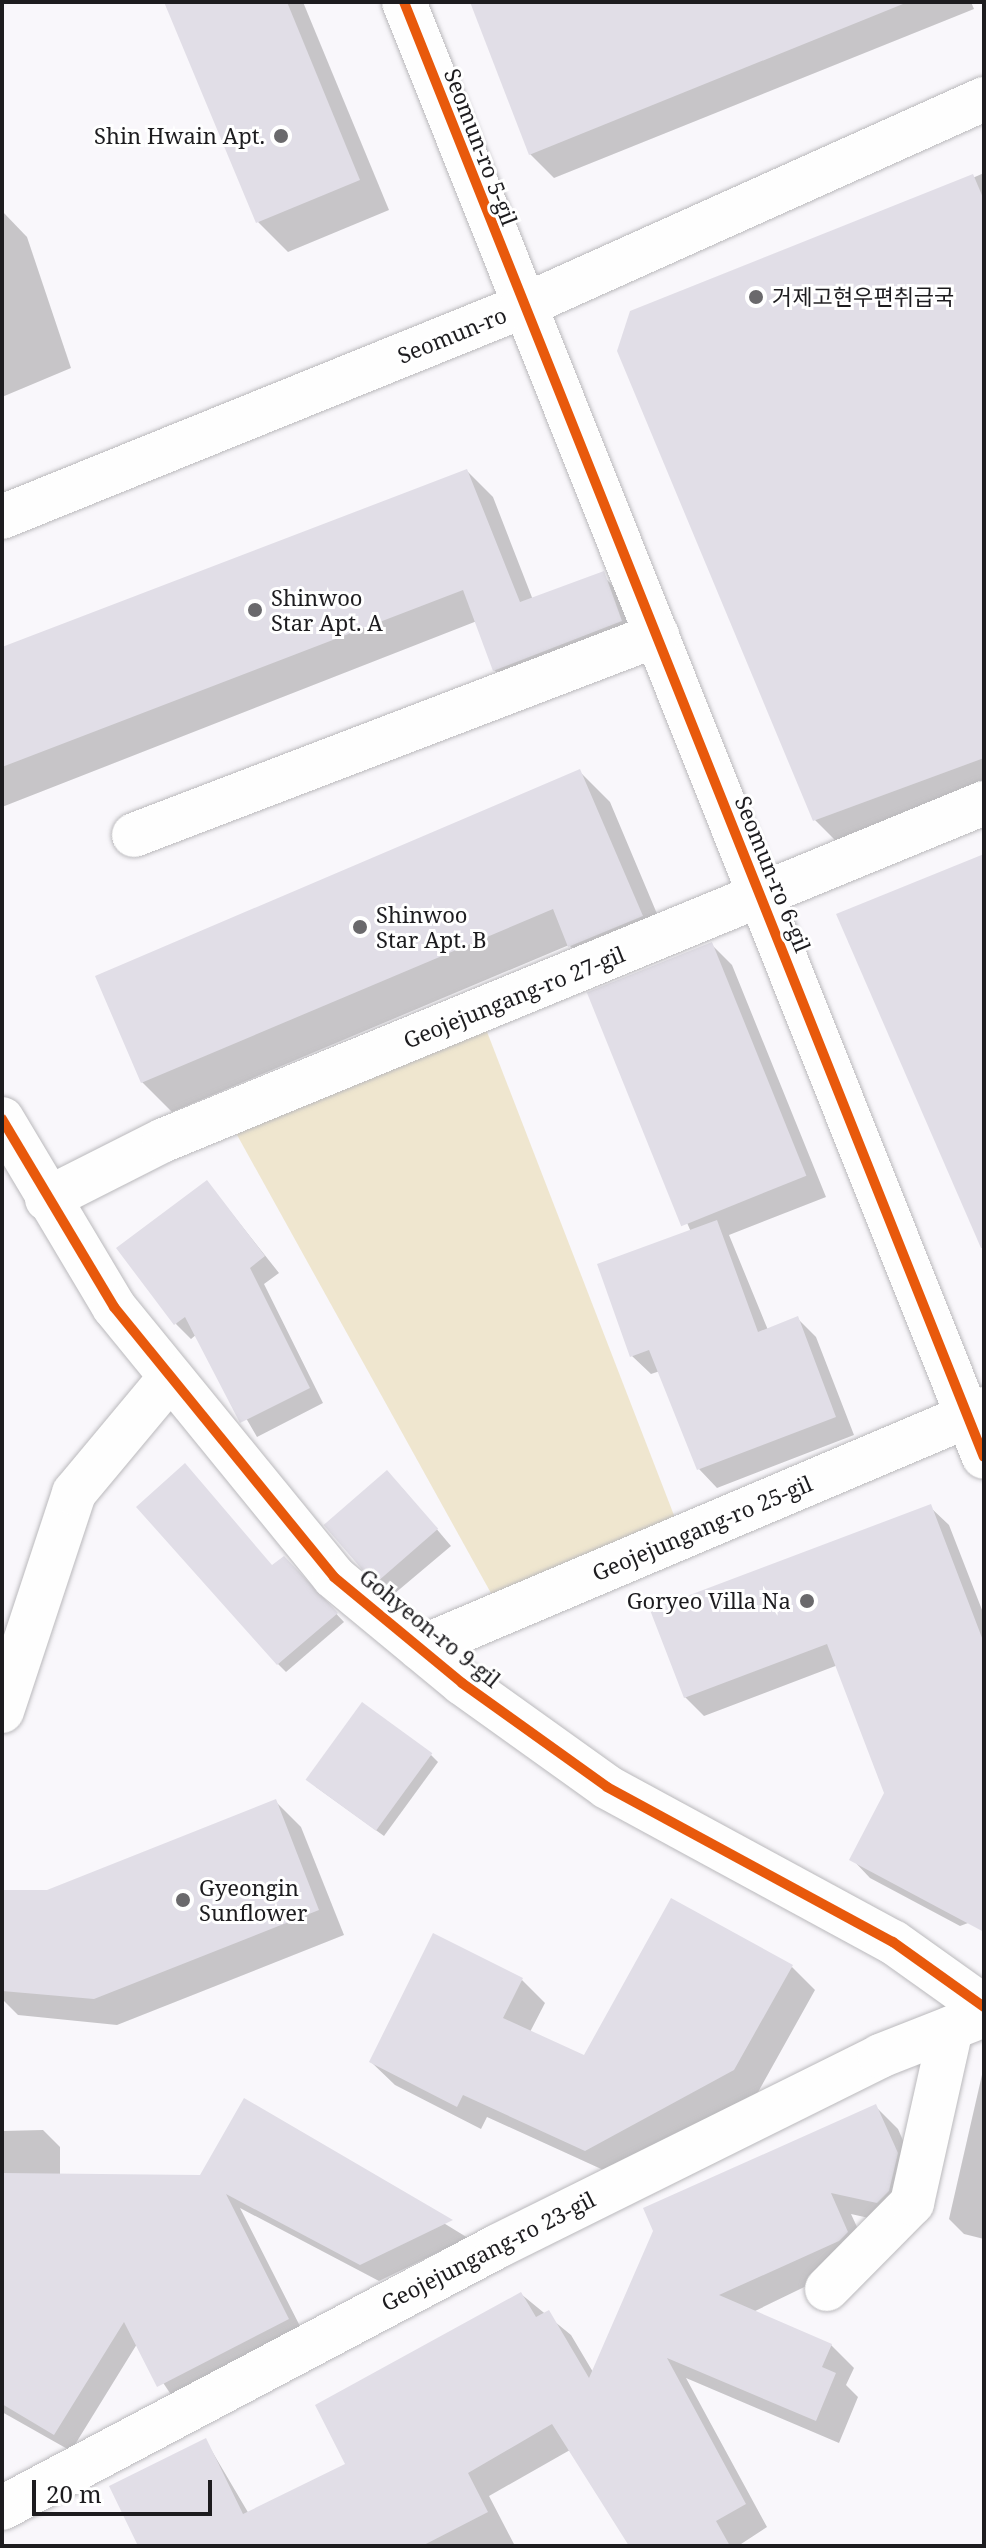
<!DOCTYPE html>
<meta charset="utf-8">
<style>
body{margin:0}
#map{position:relative;width:986px;height:2548px;overflow:hidden;background:#f9f7fb;font-family:"Noto Serif","Noto Sans KR",serif}
div>[style]{position:absolute}
[style*='--x']{left:calc(var(--x)*1px);top:calc(var(--y)*1px);width:calc(var(--w)*1px);rotate:calc(var(--a)*1deg)}
.green>*{inset:0;background:#efe6cf}
.shadow>*{inset:0;background:#0003}
.building>*{inset:0;background:#e1dee7;transform-origin:0 0}
.roads{filter:drop-shadow(0 0 2px #bab9bc) drop-shadow(0 0 2px #bab9bc)}
.minor>*{height:44px;margin:-22px;padding:0 22px;transform-origin:22px;border-radius:22px;background:#fefefe}
.cycleway>*{height:10px;margin:-5px;padding:0 5px;transform-origin:5px;border-radius:5px;background:#e8590c}
.dots>*{width:22px;height:22px;translate:-50% -50%;box-sizing:border-box;border:4px solid #fff;border-radius:50%}
span{translate:-50% -50%;white-space:nowrap;text-align:center;line-height:1.15;-webkit-text-stroke:6px #fff;paint-order:stroke}
.poi-label{font-size:22px;color:#1d1c1f}
.right{translate:-100% -50%;text-align:right}
.left{translate:0 -50%;text-align:left}
.street-label{font-size:22px;color:#1d1c1f}
.frame{position:absolute;inset:0;border:4px solid #1d1c1f;pointer-events:none}
.scale{position:absolute;left:32px;top:2480px;width:180px;height:36px;box-sizing:border-box;border:4px solid #1d1c1f;border-top:0;padding-left:10px;font-size:24px;line-height:28px;white-space:nowrap;color:#1d1c1f;-webkit-text-stroke:6px #fff;paint-order:stroke}
</style>
<div id="map">
<div class="green">
<div style="clip-path:polygon(479px 1011px,682px 1536px,502px 1613px,226px 1115px)"></div>
</div>
<div class="shadow">
<div style="clip-path:polygon(167px 2px,303px 2px,389px 210px,288px 252px,258px 222px)"></div>
<div style="clip-path:polygon(472px 2px,971px 2px,974px 9px,554px 178px,530px 154px)"></div>
<div style="clip-path:polygon(984px 173px,984px 787px,839px 844px,815px 820px,849px 232px)"></div>
<div style="clip-path:polygon(2px 211px,27px 237px,71px 368px,2px 397px)"></div>
<div style="clip-path:polygon(467px 471px,493px 497px,533px 600px,605px 578px,632px 604px,647px 648px,521px 696px,494px 670px,477px 621px,2px 807px,2px 649px)"></div>
<div style="clip-path:polygon(580px 772px,610px 802px,671px 947px,600px 976px,569px 945px,172px 1112px,142px 1082px)"></div>
<div style="clip-path:polygon(711px 944px,732px 965px,826px 1197px,729px 1235px,768px 1330px,797px 1318px,816px 1337px,854px 1435px,717px 1488px,699px 1469px,660px 1371px,651px 1374px,632px 1356px,691px 1232px,589px 994px)"></div>
<div style="clip-path:polygon(207px 1182px,279px 1273px,264px 1284px,323px 1403px,257px 1437px,197px 1334px,191px 1339px,176px 1324px)"></div>
<div style="clip-path:polygon(402px 1488px,451px 1546px,394px 1594px,326px 1524px)"></div>
<div style="clip-path:polygon(930px 1507px,949px 1525px,984px 1615px,984px 1917px,960px 1926px,870px 1878px,852px 1859px,887px 1793px,838px 1665px,704px 1716px,685px 1697px)"></div>
<div style="clip-path:polygon(284px 1558px,344px 1622px,286px 1672px,278px 1664px,273px 1568px)"></div>
<div style="clip-path:polygon(431px 1755px,438px 1762px,384px 1836px,316px 1787px)"></div>
<div style="clip-path:polygon(275px 1801px,301px 1827px,344px 1935px,117px 2025px,18px 2015px,2px 1999px,2px 1917px)"></div>
<div style="clip-path:polygon(792px 1967px,815px 1990px,757px 2094px,610px 2173px,487px 2117px,481px 2129px,395px 2085px,371px 2062px,522px 1980px,545px 2003px,530px 2032px,585px 2057px)"></div>
<div style="clip-path:polygon(984px 2066px,984px 2239px,964px 2234px,949px 2219px)"></div>
<div style="clip-path:polygon(245px 2101px,468px 2238px,379px 2281px,240px 2208px,305px 2336px,176px 2402px,137px 2344px,71px 2451px,2px 2412px,2px 2131px,43px 2130px,60px 2147px,60px 2175px,201px 2177px)"></div>
<div style="clip-path:polygon(875px 2106px,898px 2129px,919px 2177px,900px 2225px,851px 2214px,870px 2255px,753px 2312px,831px 2345px,854px 2368px,846px 2385px,858px 2397px,839px 2443px,686px 2378px,767px 2527px,738px 2546px,631px 2546px,570px 2450px,489px 2496px,515px 2546px,141px 2546px,206px 2441px,249px 2514px,348px 2465px,521px 2294px,571px 2335px,593px 2372px)"></div>
</div>
<div class="building">
<div style="clip-path:polygon(164px 2px,287px 2px,360px 180px,256px 223px)"></div>
<div style="clip-path:polygon(470px 2px,902px 2px,903px 4px,529px 155px)"></div>
<div style="clip-path:polygon(973px 174px,984px 200px,984px 758px,813px 821px,617px 351px,630px 311px)"></div>
<div style="clip-path:polygon(467px 469px,520px 602px,604px 571px,622px 621px,493px 671px,463px 590px,2px 767px,2px 647px)"></div>
<div style="clip-path:polygon(580px 769px,643px 916px,568px 947px,553px 909px,141px 1083px,95px 976px)"></div>
<div style="clip-path:polygon(984px 854px,984px 1248px,981px 1248px,836px 914px)"></div>
<div style="left:712px;top:942px;width:252px;height:135px;rotate:68deg"></div>
<div style="clip-path:polygon(207px 1180px,265px 1256px,250px 1268px,310px 1388px,240px 1423px,185px 1317px,174px 1325px,116px 1248px)"></div>
<div style="clip-path:polygon(717px 1220px,758px 1332px,798px 1316px,836px 1417px,697px 1470px,649px 1350px,630px 1357px,597px 1264px)"></div>
<div style="clip-path:polygon(185px 1463px,272px 1565px,284px 1556px,338px 1613px,277px 1665px,136px 1507px)"></div>
<div style="left:387px;top:1470px;width:78px;height:84px;rotate:49deg"></div>
<div style="clip-path:polygon(931px 1504px,984px 1643px,984px 1932px,849px 1860px,884px 1793px,827px 1644px,684px 1698px,650px 1610px)"></div>
<div style="left:362px;top:1702px;width:87px;height:96px;rotate:36deg"></div>
<div style="clip-path:polygon(276px 1799px,319px 1910px,94px 1999px,2px 1991px,2px 1890px,47px 1890px)"></div>
<div style="clip-path:polygon(671px 1898px,793px 1965px,734px 2070px,585px 2151px,463px 2095px,457px 2107px,369px 2062px,433px 1933px,523px 1978px,503px 2018px,584px 2055px)"></div>
<div style="clip-path:polygon(244px 2098px,453px 2220px,360px 2265px,226px 2194px,289px 2319px,157px 2387px,124px 2322px,54px 2435px,2px 2404px,2px 2173px,200px 2175px)"></div>
<div style="clip-path:polygon(876px 2104px,898px 2153px,889px 2191px,877px 2203px,831px 2193px,848px 2232px,839px 2241px,719px 2295px,832px 2344px,822px 2367px,836px 2373px,816px 2421px,667px 2358px,746px 2504px,716px 2521px,730px 2546px,629px 2546px,552px 2424px,468px 2473px,488px 2512px,422px 2546px,138px 2546px,109px 2486px,206px 2438px,243px 2514px,345px 2464px,315px 2405px,521px 2292px,536px 2317px,549px 2310px,589px 2378px,653px 2231px,643px 2208px)"></div>
</div>
<div class="roads">
<div class="minor">
<div style="--x:404;--y:2;--w:1566;--a:68.27"></div>
<div style="--x:2;--y:517;--w:560;--a:-22.03"></div>
<div style="--x:521;--y:307;--w:508;--a:-24.19"></div>
<div style="--x:134;--y:835;--w:560;--a:-20.93"></div>
<div style="--x:2;--y:1119;--w:219;--a:59.2"></div>
<div style="--x:114;--y:1307;--w:348;--a:50.8"></div>
<div style="--x:334;--y:1577;--w:166;--a:39.6"></div>
<div style="--x:462;--y:1683;--w:178;--a:35.6"></div>
<div style="--x:607;--y:1787;--w:325;--a:28.5"></div>
<div style="--x:893;--y:1942;--w:112;--a:35.5"></div>
<div style="--x:47;--y:1199;--w:131;--a:-26.8"></div>
<div style="--x:164;--y:1140;--w:887;--a:-22.34"></div>
<div style="--x:420;--y:1648;--w:613;--a:-22.97"></div>
<div style="--x:2;--y:1711;--w:230;--a:-71.7"></div>
<div style="--x:74;--y:1493;--w:148;--a:-50.2"></div>
<div style="--x:827;--y:2289;--w:121;--a:-45.3"></div>
<div style="--x:912;--y:2203;--w:179;--a:-77.4"></div>
<div style="--x:2;--y:2508;--w:561;--a:-27.84"></div>
<div style="--x:498;--y:2246;--w:427;--a:-26.4"></div>
<div style="--x:880;--y:2056;--w:112;--a:-21.5"></div>
</div>
</div>
<div class="cycleway">
<div style="--x:404;--y:2;--w:1566;--a:68.27"></div>
<div style="--x:2;--y:1119;--w:219;--a:59.2"></div>
<div style="--x:114;--y:1307;--w:348;--a:50.8"></div>
<div style="--x:334;--y:1577;--w:166;--a:39.6"></div>
<div style="--x:462;--y:1683;--w:178;--a:35.6"></div>
<div style="--x:607;--y:1787;--w:325;--a:28.5"></div>
<div style="--x:893;--y:1942;--w:112;--a:35.5"></div>
</div>
<div class="dots">
<div style="left:281px;top:136px;background:#6a696c"></div>
<div style="left:756px;top:297px;background:#6a696c"></div>
<div style="left:255px;top:610px;background:#6a696c"></div>
<div style="left:360px;top:927px;background:#6a696c"></div>
<div style="left:807px;top:1601px;background:#6a696c"></div>
<div style="left:183px;top:1900px;background:#6a696c"></div>
</div>
<div class="poi-label">
<span class="right" style="left:265px;top:136px">Shin Hwain Apt.</span>
<span class="left" style="left:772px;top:297px">거제고현우편취급국</span>
<span class="left" style="left:271px;top:610px">Shinwoo<br>Star Apt. A</span>
<span class="left" style="left:376px;top:927px">Shinwoo<br>Star Apt. B</span>
<span class="right" style="left:791px;top:1601px">Goryeo Villa Na</span>
<span class="left" style="left:199px;top:1900px">Gyeongin<br>Sunflower</span>
</div>
<div class="street-label">
<span style="left:481px;top:147px;rotate:69deg">Seomun-ro 5-gil</span>
<span style="left:452px;top:335px;rotate:-22deg">Seomun-ro</span>
<span style="left:773px;top:874px;rotate:68deg">Seomun-ro 6-gil</span>
<span style="left:514px;top:997px;rotate:-22deg">Geojejungang-ro 27-gil</span>
<span style="left:702px;top:1528px;rotate:-23deg">Geojejungang-ro 25-gil</span>
<span style="left:430px;top:1628px;rotate:39deg">Gohyeon-ro 9-gil</span>
<span style="left:488px;top:2251px;rotate:-27deg">Geojejungang-ro 23-gil</span>
</div>
<div class="frame"></div>
<div class="scale">20 m</div>
</div>
